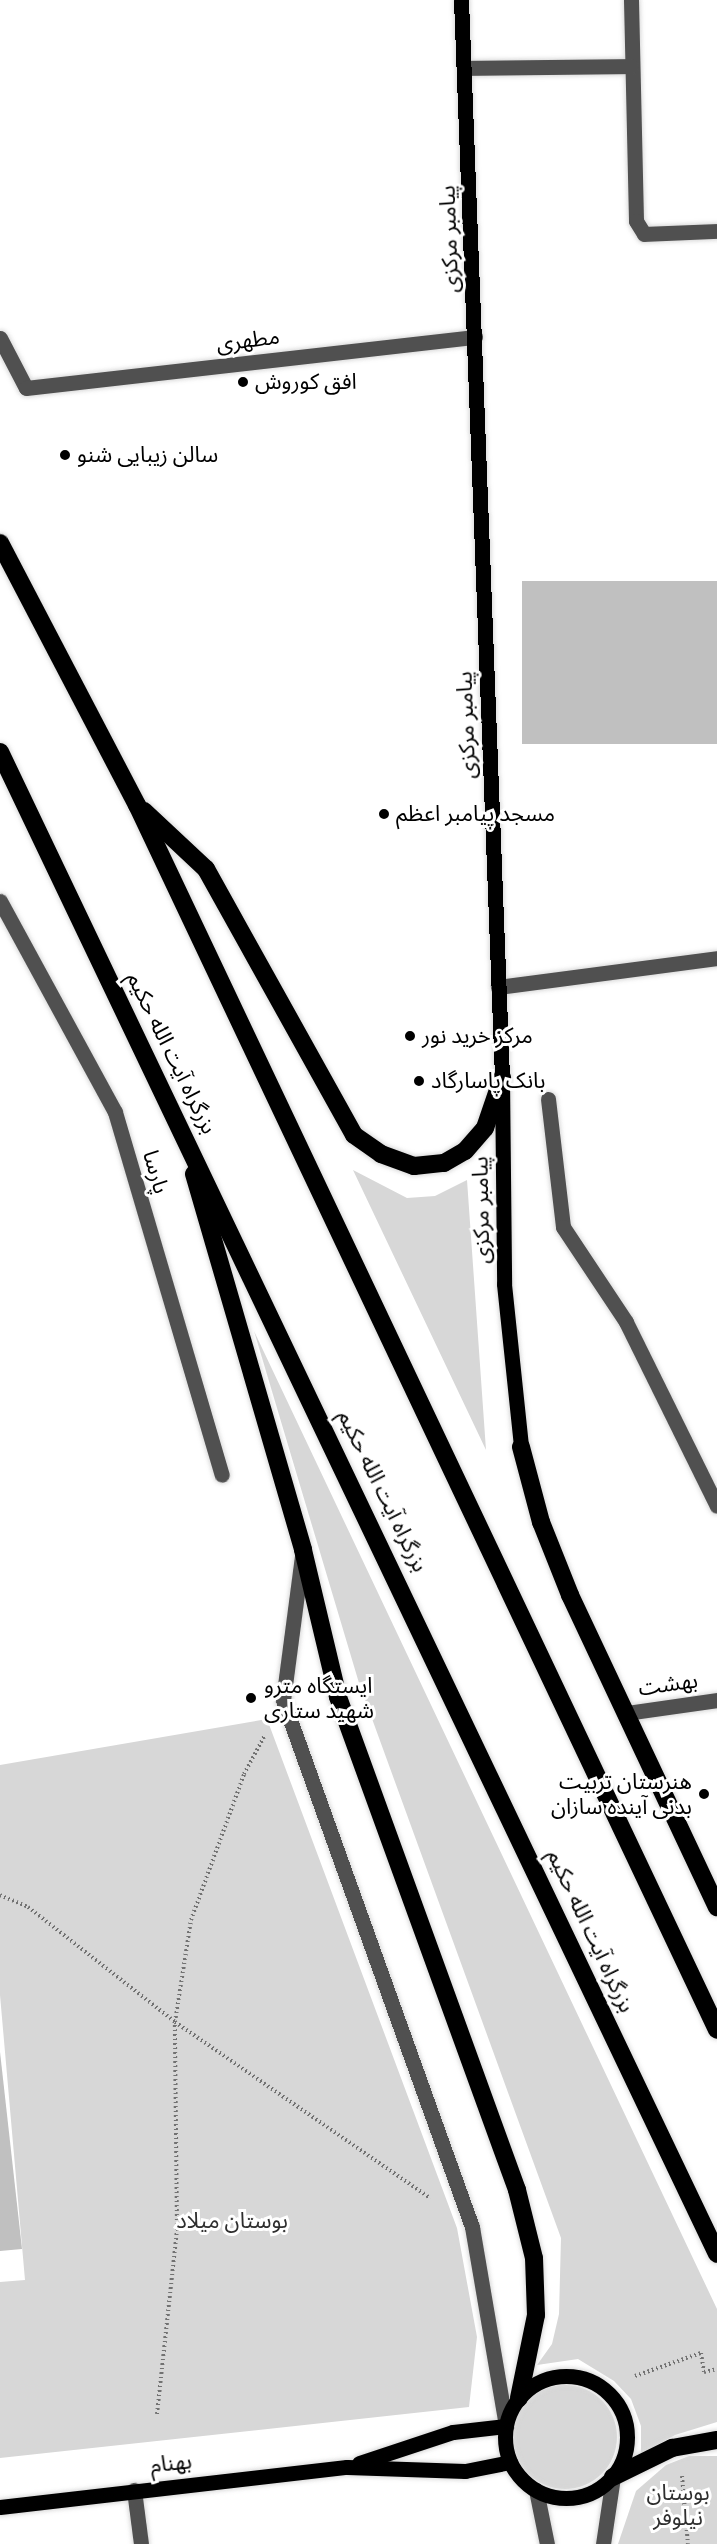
<!DOCTYPE html>
<meta charset="utf-8">
<style>
body{margin:0}
#map{position:relative;width:717px;height:2544px;overflow:hidden;background:#fff;font-family:Cabin,"Noto Sans Arabic",sans-serif}
div>[style]{position:absolute}
[style*='--x']{left:calc(var(--x)*1px);top:calc(var(--y)*1px);width:calc(var(--w)*1px);rotate:calc(var(--a)*1deg)}
.green>*{inset:0;background:#d7d7d7}
.round{border-radius:50%}
.building>*{inset:0;background:#c0c0c0;transform-origin:0 0}
.path>*{height:4px;margin-top:-2px;transform-origin:0;background:repeating-linear-gradient(90deg,#727272 0 1.5px,transparent 0 4.5px)}
.roads{filter:drop-shadow(0 0 2px #dbdbdb) drop-shadow(0 0 2px #dbdbdb)}
.minor>*{height:15px;margin:-7.5px;padding:0 7.5px;transform-origin:7.5px;border-radius:7.5px;background:#505050}
.major>*{height:15px;margin:-7.5px;padding:0 7.5px;transform-origin:7.5px;border-radius:7.5px;background:#000}
.major>.ring{margin:-7.5px;padding:0;box-sizing:content-box;background:none;border:15px solid #000;border-radius:50%}
.highway>*{height:18px;margin:-9px;padding:0 9px;transform-origin:9px;border-radius:9px;background:#000}
.dots>*{width:16px;height:16px;translate:-50% -50%;box-sizing:border-box;border:3px solid #fff;border-radius:50%}
span{translate:-50% -50%;white-space:nowrap;text-align:center;line-height:1.15;-webkit-text-stroke:6px #fff;paint-order:stroke}
.street-label{font-size:22px;color:#000}
.poi-label{font-size:22px;color:#000}
.left{translate:0 -50%;text-align:left}
.right{translate:-100% -50%;text-align:right}
.park-label{font-size:22px;color:#2e2e2e}
</style>
<div id="map">
<div class="green">
<div style="clip-path:polygon(353px 1170px,407px 1198px,435px 1196px,467px 1180px,486px 1450px)"></div>
<div style="clip-path:polygon(254px 1331px,717px 2309px,717px 2422px,675px 2435px,641px 2454px,641px 2426px,631px 2399px,614px 2381px,578px 2359px,537px 2365px,552px 2344px,559px 2314px,561px 2238px,359px 1683px)"></div>
<div style="clip-path:polygon(267px 1719px,457px 2228px,477px 2337px,469px 2407px,0 2458px,0 2282px,25px 2280px,0 1995px,0 1765px)"></div>
<div class="round" style="left:513px;top:2385px;width:104px;height:104px"></div>
<div style="clip-path:polygon(689px 2456px,717px 2456px,717px 2544px,618px 2544px,636px 2491px,666px 2465px)"></div>
</div>
<div class="building">
<div style="left:717px;top:581px;width:163px;height:195px;rotate:90deg"></div>
<div style="clip-path:polygon(0 2052px,22px 2249px,0 2251px)"></div>
</div>
<div class="path">
<div style="--x:0;--y:1895;--w:30;--a:23"></div>
<div style="--x:28;--y:1907;--w:187;--a:38"></div>
<div style="--x:175;--y:2022;--w:310;--a:34.6"></div>
<div style="--x:635;--y:2376;--w:70;--a:-19.2"></div>
<div style="--x:701;--y:2353;--w:19;--a:81"></div>
<div style="--x:704;--y:2372;--w:13;--a:-13"></div>
<div style="--x:157;--y:2414;--w:186;--a:-83.8"></div>
<div style="--x:177;--y:2229;--w:207;--a:-90.6"></div>
<div style="--x:175;--y:2022;--w:103;--a:-81.1"></div>
<div style="--x:191;--y:1920;--w:155;--a:-70"></div>
<div style="--x:244;--y:1774;--w:44;--a:-61.7"></div>
<div style="--x:682;--y:2476;--w:68;--a:85"></div>
</div>
<div class="roads">
<div class="minor">
<div style="--x:631;--y:0;--w:221;--a:88.7"></div>
<div style="--x:636;--y:221;--w:15;--a:58"></div>
<div style="--x:644;--y:234;--w:73;--a:-2.4"></div>
<div style="--x:465;--y:68;--w:166;--a:-0.7"></div>
<div style="--x:0;--y:338;--w:56;--a:62.5"></div>
<div style="--x:26;--y:388;--w:452;--a:-6.5"></div>
<div style="--x:0;--y:901;--w:240;--a:61.4"></div>
<div style="--x:115;--y:1112;--w:378;--a:73.6"></div>
<div style="--x:498;--y:987;--w:221;--a:-7.5"></div>
<div style="--x:548;--y:1099;--w:129;--a:83.3"></div>
<div style="--x:563;--y:1227;--w:114;--a:56.4"></div>
<div style="--x:626;--y:1322;--w:205;--a:63.7"></div>
<div style="--x:302;--y:1556;--w:145;--a:97.5"></div>
<div style="--x:283;--y:1700;--w:560;--a:70.27"></div>
<div style="--x:472;--y:2227;--w:202;--a:80.3"></div>
<div style="--x:626;--y:1713;--w:92;--a:-8.1"></div>
<div style="--x:134;--y:2490;--w:54;--a:82.6"></div>
<div style="--x:536;--y:2490;--w:55;--a:78.5"></div>
<div style="--x:603;--y:2544;--w:68;--a:-81.5"></div>
</div>
<div class="major">
<div style="--x:461;--y:0;--w:1079;--a:87.82"></div>
<div style="--x:502;--y:1078;--w:206;--a:89.4"></div>
<div style="--x:504;--y:1284;--w:164;--a:84"></div>
<div class="ring" style="left:505px;top:2376px;width:107px;height:107px"></div>
<div style="--x:359;--y:2463;--w:99;--a:-18.3"></div>
<div style="--x:453;--y:2432;--w:53;--a:-6.5"></div>
<div style="--x:0;--y:2507;--w:349;--a:-6.6"></div>
<div style="--x:347;--y:2467;--w:118;--a:1.9"></div>
<div style="--x:465;--y:2471;--w:46;--a:-11.3"></div>
</div>
<div class="highway">
<div style="--x:0;--y:543;--w:296;--a:62.4"></div>
<div style="--x:137;--y:805;--w:1355;--a:64.66"></div>
<div style="--x:0;--y:752;--w:1664;--a:64.48"></div>
<div style="--x:144;--y:811;--w:85;--a:43.1"></div>
<div style="--x:206;--y:869;--w:304;--a:60.9"></div>
<div style="--x:354;--y:1135;--w:33;--a:35"></div>
<div style="--x:381;--y:1154;--w:35;--a:20"></div>
<div style="--x:414;--y:1166;--w:30;--a:-6"></div>
<div style="--x:444;--y:1163;--w:24;--a:-30"></div>
<div style="--x:465;--y:1151;--w:30;--a:-49"></div>
<div style="--x:485;--y:1128;--w:53;--a:-71.2"></div>
<div style="--x:194;--y:1174;--w:391;--a:73.8"></div>
<div style="--x:303;--y:1550;--w:151;--a:76.6"></div>
<div style="--x:338;--y:1697;--w:524;--a:70.04"></div>
<div style="--x:517;--y:2190;--w:70;--a:76"></div>
<div style="--x:534;--y:2258;--w:57;--a:88"></div>
<div style="--x:536;--y:2315;--w:85;--a:101.6"></div>
<div style="--x:521;--y:1447;--w:78;--a:75.1"></div>
<div style="--x:541;--y:1522;--w:79;--a:68.3"></div>
<div style="--x:570;--y:1595;--w:345;--a:64.8"></div>
<div style="--x:613;--y:2477;--w:66;--a:-26.2"></div>
<div style="--x:672;--y:2448;--w:46;--a:-10.1"></div>
</div>
</div>
<div class="dots">
<div style="left:243px;top:382px;background:#000"></div>
<div style="left:65px;top:455px;background:#000"></div>
<div style="left:384px;top:814px;background:#000"></div>
<div style="left:410px;top:1036px;background:#000"></div>
<div style="left:419px;top:1081px;background:#000"></div>
<div style="left:251px;top:1698px;background:#000"></div>
<div style="left:704px;top:1794px;background:#000"></div>
</div>
<div class="street-label">
<span style="left:449px;top:239px;rotate:-92deg">پیامبر مرکزی</span>
<span style="left:248px;top:340px;rotate:-7deg">مطهری</span>
<span style="left:466px;top:725px;rotate:-92deg">پیامبر مرکزی</span>
<span style="left:172px;top:1053px;rotate:64deg">بزرگراه آیت الله حکیم</span>
<span style="left:156px;top:1172px;rotate:74deg">پارسا</span>
<span style="left:481px;top:1210px;rotate:-91deg">پیامبر مرکزی</span>
<span style="left:383px;top:1491px;rotate:64deg">بزرگراه آیت الله حکیم</span>
<span style="left:668px;top:1684px;rotate:-8deg">بهشت</span>
<span style="left:591px;top:1931px;rotate:65deg">بزرگراه آیت الله حکیم</span>
<span style="left:171px;top:2463px;rotate:-6deg">بهنام</span>
</div>
<div class="poi-label">
<span class="left" style="left:255px;top:382px">افق کوروش</span>
<span class="left" style="left:77px;top:455px">سالن زیبایی شنو</span>
<span class="left" style="left:396px;top:814px">مسجد پیامبر اعظم</span>
<span class="left" style="left:422px;top:1036px">مرکز خرید نور</span>
<span class="left" style="left:431px;top:1081px">بانک پاسارگاد</span>
<span class="left" style="left:264px;top:1698px">ایستگاه مترو<br>شهید ستاری</span>
<span class="right" style="left:692px;top:1794px">هنرستان تربیت<br>بدنی آینده سازان</span>
</div>
<div class="park-label">
<span style="left:232px;top:2221px">بوستان میلاد</span>
<span style="left:678px;top:2505px">بوستان<br>نیلوفر</span>
</div>
</div>
